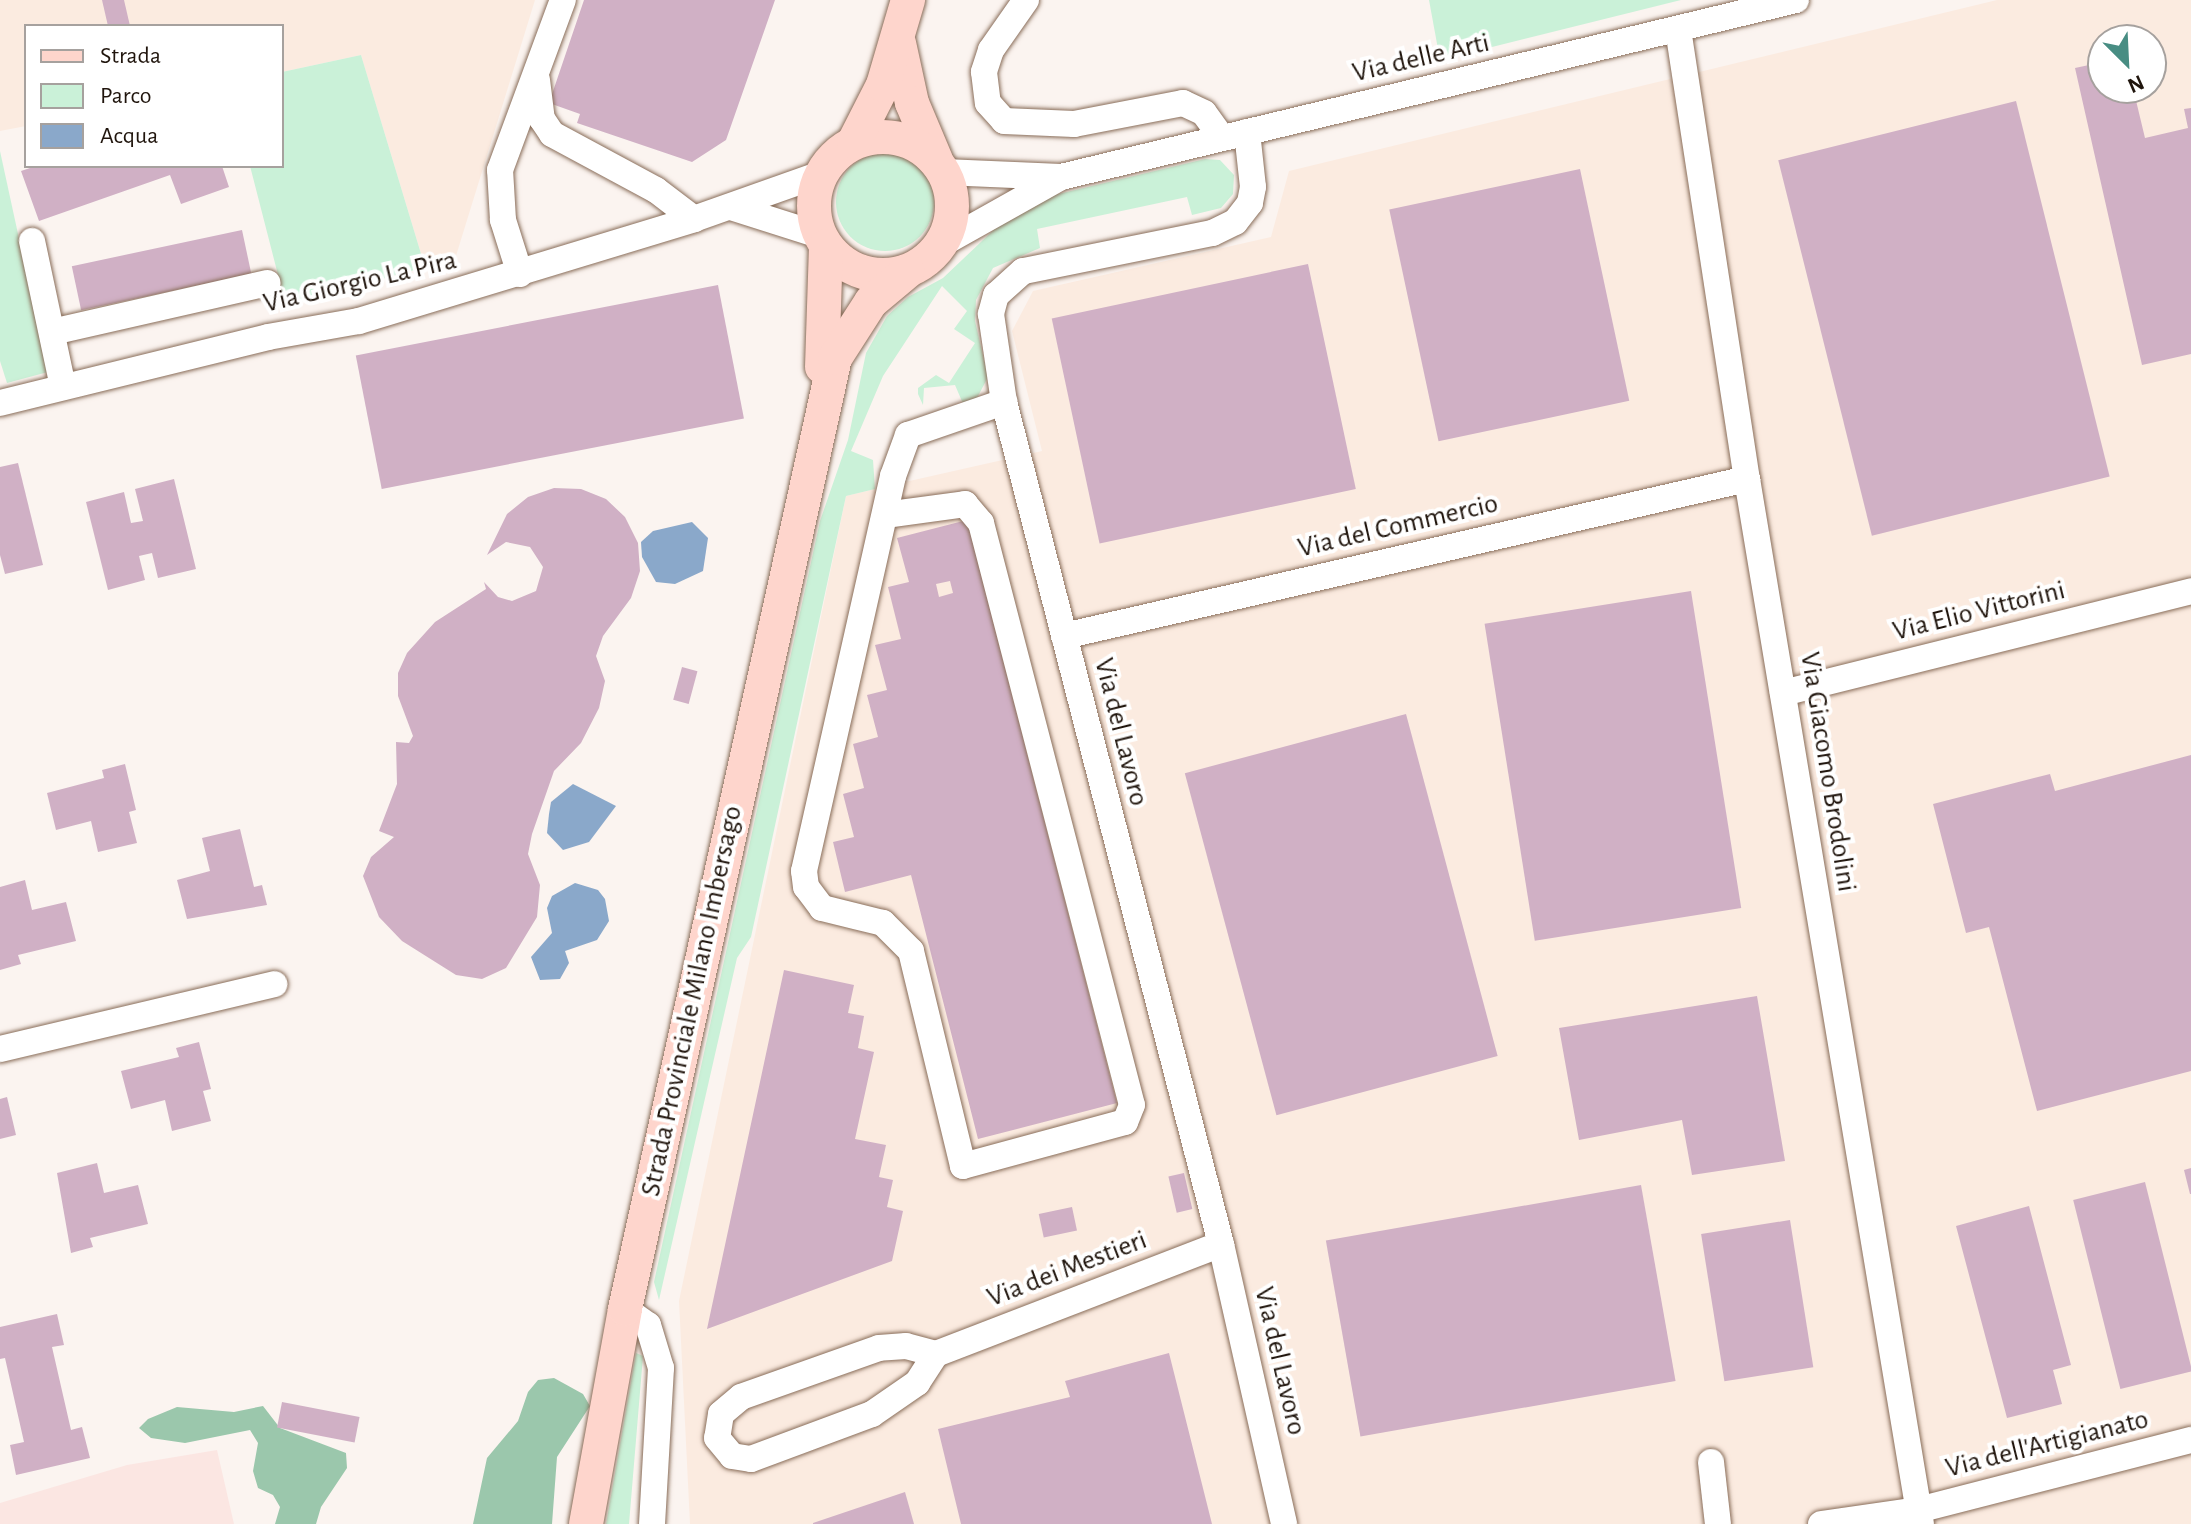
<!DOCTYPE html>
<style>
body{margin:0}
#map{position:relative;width:2191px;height:1524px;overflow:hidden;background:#fbf4f0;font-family:"Alegreya Sans",sans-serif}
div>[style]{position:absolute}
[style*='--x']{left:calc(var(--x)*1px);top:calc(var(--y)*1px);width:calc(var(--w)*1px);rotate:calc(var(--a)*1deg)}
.built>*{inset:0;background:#fbebe0}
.education>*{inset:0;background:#fbe6e2}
.green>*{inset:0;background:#caf1d8}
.round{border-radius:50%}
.forest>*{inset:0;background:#9bc7ac}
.water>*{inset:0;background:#8aa8ca}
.building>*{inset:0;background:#d0b0c5;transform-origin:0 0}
.roads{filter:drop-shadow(0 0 2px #896d59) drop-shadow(0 0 2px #896d59)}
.minor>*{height:26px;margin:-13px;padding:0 13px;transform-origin:13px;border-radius:13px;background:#fff}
.major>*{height:34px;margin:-17px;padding:0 17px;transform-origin:17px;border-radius:17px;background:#fed5cc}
.major>.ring{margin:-17px;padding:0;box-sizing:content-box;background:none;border:34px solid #fed5cc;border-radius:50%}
span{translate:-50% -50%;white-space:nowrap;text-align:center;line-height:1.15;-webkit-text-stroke:8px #fff;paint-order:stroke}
.street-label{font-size:28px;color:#20150d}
.legend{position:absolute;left:24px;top:24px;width:260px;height:144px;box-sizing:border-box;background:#fff;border:2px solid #a6a19e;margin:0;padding:10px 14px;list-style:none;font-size:24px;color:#20150d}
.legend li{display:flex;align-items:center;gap:16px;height:40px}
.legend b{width:40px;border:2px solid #a6a19e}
.north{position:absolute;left:2087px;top:24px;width:80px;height:80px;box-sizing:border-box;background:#fff;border:2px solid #a6a19e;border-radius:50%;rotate:156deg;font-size:22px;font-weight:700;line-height:32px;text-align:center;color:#20150d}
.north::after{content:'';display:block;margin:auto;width:28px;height:36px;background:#488d83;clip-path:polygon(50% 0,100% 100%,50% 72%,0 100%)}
</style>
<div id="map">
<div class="built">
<div style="clip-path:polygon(0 0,535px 0,455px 259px,425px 267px,361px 55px,282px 72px,282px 26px,26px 26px,26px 126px,0 131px)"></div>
<div style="clip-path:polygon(evenodd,1997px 0,2191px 0,2191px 1524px,690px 1524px,679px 1301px,846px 496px,875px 489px,880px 503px,905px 482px,1042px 451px,1012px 331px,1033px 291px,1271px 237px,1289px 171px,1997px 0,2103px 40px,2151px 40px,2151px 88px,2103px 88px,2103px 40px)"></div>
</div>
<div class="education">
<div style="clip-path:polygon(217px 1450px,234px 1524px,0 1524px,0 1503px,127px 1465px)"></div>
</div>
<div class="green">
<div style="clip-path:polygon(1429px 0,1681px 0,1440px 60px)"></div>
<div style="clip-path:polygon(361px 55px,425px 267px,286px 306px,250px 166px,282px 166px,282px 72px)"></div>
<div style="clip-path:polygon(0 151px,48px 372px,7px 383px,0 361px)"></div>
<div class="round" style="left:836px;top:153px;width:98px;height:98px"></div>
<div style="clip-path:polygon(1205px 159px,1220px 160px,1234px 175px,1233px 194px,1221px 208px,1192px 215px,1187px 197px,1037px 229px,1040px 248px,993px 268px,976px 300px,975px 321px,988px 377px,977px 398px,964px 406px,955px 385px,924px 388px,923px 405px,918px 394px,918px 388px,936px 375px,949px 383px,975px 343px,954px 329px,967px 311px,942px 286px,883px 376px,851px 451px,873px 460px,875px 489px,846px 496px,751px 937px,737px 958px,659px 1300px,654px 1282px,820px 521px,848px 440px,866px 353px,887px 316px,908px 297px,943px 278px,1002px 222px,1054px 195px)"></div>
<div style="clip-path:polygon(636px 1353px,643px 1356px,629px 1524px,606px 1524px)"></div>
</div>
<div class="forest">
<div style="clip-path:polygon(554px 1378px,583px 1394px,590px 1406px,557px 1457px,552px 1524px,473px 1524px,487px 1458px,518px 1421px,528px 1392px,538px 1380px)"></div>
<div style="clip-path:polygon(263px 1406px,280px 1428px,346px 1453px,347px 1468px,321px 1507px,316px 1524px,275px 1524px,280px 1507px,273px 1495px,258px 1488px,253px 1471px,258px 1443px,250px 1430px,185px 1443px,151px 1438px,139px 1428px,148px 1419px,177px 1407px,234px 1412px)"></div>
</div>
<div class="water">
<div style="clip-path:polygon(692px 522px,708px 538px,703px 571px,675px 584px,656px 582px,642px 557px,641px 542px,653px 531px)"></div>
<div style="clip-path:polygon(573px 784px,616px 806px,589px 842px,563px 850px,547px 833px,549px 814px,551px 802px)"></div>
<div style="clip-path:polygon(575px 883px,598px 890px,605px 899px,609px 921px,597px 940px,565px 951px,569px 963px,560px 979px,540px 980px,531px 957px,552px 933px,547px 908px,552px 896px)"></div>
</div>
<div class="building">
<div style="clip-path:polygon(102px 0,124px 0,130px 26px,108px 26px)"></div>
<div style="clip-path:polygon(584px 0,775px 0,726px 140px,692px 162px,577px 123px,580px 114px,549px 103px)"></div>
<div style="clip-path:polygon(2103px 62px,2103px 88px,2133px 88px,2145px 138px,2188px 128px,2184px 109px,2191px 108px,2191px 354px,2142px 365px,2075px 68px)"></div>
<div style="left:2016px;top:101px;width:387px;height:245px;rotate:76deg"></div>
<div style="clip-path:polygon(36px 166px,222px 166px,229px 187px,181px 204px,170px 175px,39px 221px,21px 171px)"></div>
<div style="left:1580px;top:169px;width:237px;height:195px;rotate:78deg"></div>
<div style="left:242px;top:230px;width:45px;height:174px;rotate:78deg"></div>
<div style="left:1308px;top:264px;width:230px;height:262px;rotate:78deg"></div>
<div style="left:718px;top:285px;width:136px;height:369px;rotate:79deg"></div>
<div style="clip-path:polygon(18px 463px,43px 565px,5px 574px,0 555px,0 467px)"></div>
<div style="clip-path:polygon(174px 479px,196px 569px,158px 578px,152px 553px,139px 556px,145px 580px,108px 590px,86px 502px,124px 492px,131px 523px,143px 521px,135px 489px)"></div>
<div style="clip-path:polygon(554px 488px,581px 489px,606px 499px,625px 517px,638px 543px,640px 571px,631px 598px,603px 636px,596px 656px,605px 681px,599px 708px,581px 743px,554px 771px,532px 834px,528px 854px,540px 885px,537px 917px,506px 968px,482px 979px,456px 975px,402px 941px,379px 917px,363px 876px,371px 857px,394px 837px,379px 831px,397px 784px,396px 742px,409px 743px,413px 736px,398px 696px,398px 673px,407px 653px,435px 622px,486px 589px,484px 582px,498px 597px,512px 601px,536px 591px,543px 567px,530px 547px,506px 542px,487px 555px,507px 514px,528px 497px)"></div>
<div style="clip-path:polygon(evenodd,967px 520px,1117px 1103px,978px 1139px,911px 875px,845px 892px,833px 842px,854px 837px,843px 794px,864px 788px,853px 744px,878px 737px,867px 695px,887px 690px,875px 645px,901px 639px,888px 587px,909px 582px,897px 538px,967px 520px,950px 581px,953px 593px,939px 597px,936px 584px,950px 581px)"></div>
<div style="left:1691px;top:591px;width:321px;height:209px;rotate:81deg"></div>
<div style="left:682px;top:667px;width:16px;height:34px;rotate:15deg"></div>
<div style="left:1406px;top:714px;width:354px;height:229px;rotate:75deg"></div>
<div style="clip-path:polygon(2191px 755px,2191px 1071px,2037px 1111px,1989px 927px,1966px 933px,1933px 804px,2050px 774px,2055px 791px)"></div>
<div style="clip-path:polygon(125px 764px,136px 810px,129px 812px,137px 843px,98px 852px,91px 821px,56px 830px,47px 793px,104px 778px,102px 770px)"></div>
<div style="clip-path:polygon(240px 829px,254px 887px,262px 885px,267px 905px,187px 919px,177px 880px,210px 871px,202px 838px)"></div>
<div style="clip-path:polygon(25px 880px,32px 910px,66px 902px,76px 941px,18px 955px,21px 964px,0 970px,0 887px)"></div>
<div style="clip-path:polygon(784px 970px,854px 985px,848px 1013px,864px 1016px,858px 1048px,874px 1052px,855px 1139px,886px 1145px,879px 1177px,893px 1180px,887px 1207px,903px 1211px,892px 1261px,707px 1329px)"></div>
<div style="clip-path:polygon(1757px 996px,1785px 1161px,1692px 1175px,1682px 1120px,1579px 1140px,1559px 1028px)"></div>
<div style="clip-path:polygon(199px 1042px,211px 1089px,203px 1091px,211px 1121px,172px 1131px,165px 1100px,131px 1109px,121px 1071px,179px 1057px,176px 1048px)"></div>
<div style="clip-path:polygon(7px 1097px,16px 1135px,0 1139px,0 1099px)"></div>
<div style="clip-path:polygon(97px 1163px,104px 1193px,138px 1185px,148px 1224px,90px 1238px,93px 1247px,71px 1253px,57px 1173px)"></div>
<div style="clip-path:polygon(2191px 1168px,2191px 1194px,2190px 1194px,2184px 1170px)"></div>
<div style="left:1184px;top:1173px;width:37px;height:16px;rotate:77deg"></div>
<div style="left:2145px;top:1182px;width:195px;height:74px;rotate:76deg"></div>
<div style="left:1641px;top:1185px;width:199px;height:320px;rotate:80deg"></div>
<div style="clip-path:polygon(2029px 1206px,2071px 1365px,2053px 1370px,2062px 1404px,2007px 1418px,1956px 1226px)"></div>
<div style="left:1072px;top:1207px;width:24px;height:34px;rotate:78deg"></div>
<div style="left:1790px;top:1220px;width:149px;height:90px;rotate:81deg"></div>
<div style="clip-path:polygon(57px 1314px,64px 1345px,52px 1347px,71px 1430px,82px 1427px,90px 1458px,16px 1475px,10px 1445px,24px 1442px,5px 1358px,0 1359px,0 1327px)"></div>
<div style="clip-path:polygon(1169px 1353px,1212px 1524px,961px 1524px,938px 1429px,1070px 1397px,1065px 1381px)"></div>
<div style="left:282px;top:1402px;width:79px;height:26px;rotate:11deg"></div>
<div style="clip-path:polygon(905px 1492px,914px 1524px,813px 1524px,813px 1523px)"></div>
</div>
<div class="roads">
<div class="minor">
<div style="--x:1026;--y:0;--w:61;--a:125"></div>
<div style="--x:991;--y:50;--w:23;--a:108"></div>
<div style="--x:984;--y:72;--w:31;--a:83"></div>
<div style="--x:988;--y:103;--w:24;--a:48"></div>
<div style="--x:1004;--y:121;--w:70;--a:2.5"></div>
<div style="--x:1074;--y:124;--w:111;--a:-10.9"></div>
<div style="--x:1183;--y:103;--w:23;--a:25"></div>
<div style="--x:1204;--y:113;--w:31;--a:54"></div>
<div style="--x:1678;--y:29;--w:455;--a:81.3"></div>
<div style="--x:1747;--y:479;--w:1059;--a:80.55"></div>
<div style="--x:537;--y:80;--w:39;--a:83"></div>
<div style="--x:542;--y:119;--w:18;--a:56"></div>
<div style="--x:552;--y:134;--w:118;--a:28.3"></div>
<div style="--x:656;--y:190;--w:48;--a:37.3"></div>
<div style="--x:1247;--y:132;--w:55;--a:83.8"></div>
<div style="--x:1253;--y:187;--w:16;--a:101"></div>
<div style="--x:1250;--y:203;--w:24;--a:128"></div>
<div style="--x:1235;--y:222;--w:25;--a:154"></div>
<div style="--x:1212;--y:233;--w:193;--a:168.6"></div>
<div style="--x:1023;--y:271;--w:36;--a:138"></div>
<div style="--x:996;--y:295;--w:20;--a:105"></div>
<div style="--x:991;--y:314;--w:89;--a:81.6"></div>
<div style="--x:1004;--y:402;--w:870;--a:75.55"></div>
<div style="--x:1221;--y:1244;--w:287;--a:77.3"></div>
<div style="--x:944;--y:172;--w:117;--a:2.4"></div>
<div style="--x:731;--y:207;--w:92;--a:17.7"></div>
<div style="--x:32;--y:241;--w:149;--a:78"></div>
<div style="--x:940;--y:245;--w:139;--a:-29.3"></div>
<div style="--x:1061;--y:177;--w:756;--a:-13.54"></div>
<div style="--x:520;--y:274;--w:57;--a:-107.5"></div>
<div style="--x:503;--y:220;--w:50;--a:-93.4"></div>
<div style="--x:500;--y:170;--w:181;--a:-69.7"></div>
<div style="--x:52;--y:332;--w:221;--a:-12.8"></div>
<div style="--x:0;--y:403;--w:276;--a:-13.8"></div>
<div style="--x:268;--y:337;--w:92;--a:-10"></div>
<div style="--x:359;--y:321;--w:350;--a:-16.9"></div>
<div style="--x:694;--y:219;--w:135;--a:-19.5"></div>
<div style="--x:885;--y:515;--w:81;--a:-7.8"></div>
<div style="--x:965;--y:504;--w:25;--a:50"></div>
<div style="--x:981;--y:523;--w:601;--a:75.46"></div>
<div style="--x:1132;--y:1105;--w:18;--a:112"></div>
<div style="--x:1125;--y:1122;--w:168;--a:164.8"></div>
<div style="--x:963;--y:1166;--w:221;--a:-103.6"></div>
<div style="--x:911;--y:951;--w:40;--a:-135"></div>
<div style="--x:883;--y:923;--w:63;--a:-166.2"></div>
<div style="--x:822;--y:908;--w:26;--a:-127"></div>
<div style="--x:806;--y:887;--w:16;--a:-97"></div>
<div style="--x:804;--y:871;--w:405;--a:-77.3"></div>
<div style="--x:893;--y:476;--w:44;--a:-69.9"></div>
<div style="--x:908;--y:435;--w:102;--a:-19"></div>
<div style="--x:1064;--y:636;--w:701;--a:-12.95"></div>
<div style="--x:1783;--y:693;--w:421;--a:-14"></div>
<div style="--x:0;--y:1049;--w:282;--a:-13.3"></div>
<div style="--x:625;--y:1309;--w:28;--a:35"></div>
<div style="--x:648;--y:1325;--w:45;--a:73.2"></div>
<div style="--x:661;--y:1368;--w:156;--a:93.3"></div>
<div style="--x:936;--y:1354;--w:31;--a:-165"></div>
<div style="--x:906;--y:1346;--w:27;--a:176"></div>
<div style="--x:879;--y:1348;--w:146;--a:160.5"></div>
<div style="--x:741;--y:1397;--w:26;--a:140"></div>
<div style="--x:721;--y:1414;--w:24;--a:99"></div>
<div style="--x:717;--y:1438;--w:23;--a:50"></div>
<div style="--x:732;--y:1456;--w:19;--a:9"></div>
<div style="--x:751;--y:1459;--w:129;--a:-20.4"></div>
<div style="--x:872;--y:1414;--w:55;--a:-34.6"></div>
<div style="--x:917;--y:1383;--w:35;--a:-57"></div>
<div style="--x:936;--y:1354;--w:305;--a:-21.1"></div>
<div style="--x:1711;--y:1462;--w:62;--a:83.6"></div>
<div style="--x:1821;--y:1524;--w:98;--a:-8.2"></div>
<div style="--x:1918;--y:1510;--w:282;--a:-14.4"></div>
</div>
<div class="major">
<div style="--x:899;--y:43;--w:61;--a:77.8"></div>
<div style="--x:912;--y:103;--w:62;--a:67.2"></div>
<div class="ring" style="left:814px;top:137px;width:104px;height:104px"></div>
<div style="--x:854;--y:142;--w:64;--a:-63"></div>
<div style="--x:883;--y:85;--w:89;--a:-73.6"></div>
<div style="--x:822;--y:367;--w:121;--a:-88.1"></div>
<div style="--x:586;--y:1524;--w:219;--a:-79.7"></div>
<div style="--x:625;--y:1309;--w:974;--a:-77.55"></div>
<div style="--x:835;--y:358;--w:67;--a:-57.3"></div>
<div style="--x:871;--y:302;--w:48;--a:-40"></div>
</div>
</div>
<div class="street-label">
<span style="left:1421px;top:58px;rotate:-13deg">Via delle Arti</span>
<span style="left:360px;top:282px;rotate:-13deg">Via Giorgio La Pira</span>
<span style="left:1398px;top:526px;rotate:-13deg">Via del Commercio</span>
<span style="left:1979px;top:611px;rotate:-14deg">Via Elio Vittorini</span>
<span style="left:1121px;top:732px;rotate:76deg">Via del Lavoro</span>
<span style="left:1828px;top:772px;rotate:81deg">Via Giacomo Brodolini</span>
<span style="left:692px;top:1001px;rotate:-78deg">Strada Provinciale Milano Imbersago</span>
<span style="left:1067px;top:1269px;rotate:-21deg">Via dei Mestieri</span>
<span style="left:1280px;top:1361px;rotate:77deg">Via del Lavoro</span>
<span style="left:2047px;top:1444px;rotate:-14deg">Via dell'Artigianato</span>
</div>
<ul class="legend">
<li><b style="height:10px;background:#fed5cc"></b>Strada</li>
<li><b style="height:22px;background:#caf1d8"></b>Parco</li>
<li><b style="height:22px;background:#8aa8ca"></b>Acqua</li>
</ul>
<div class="north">N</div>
</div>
